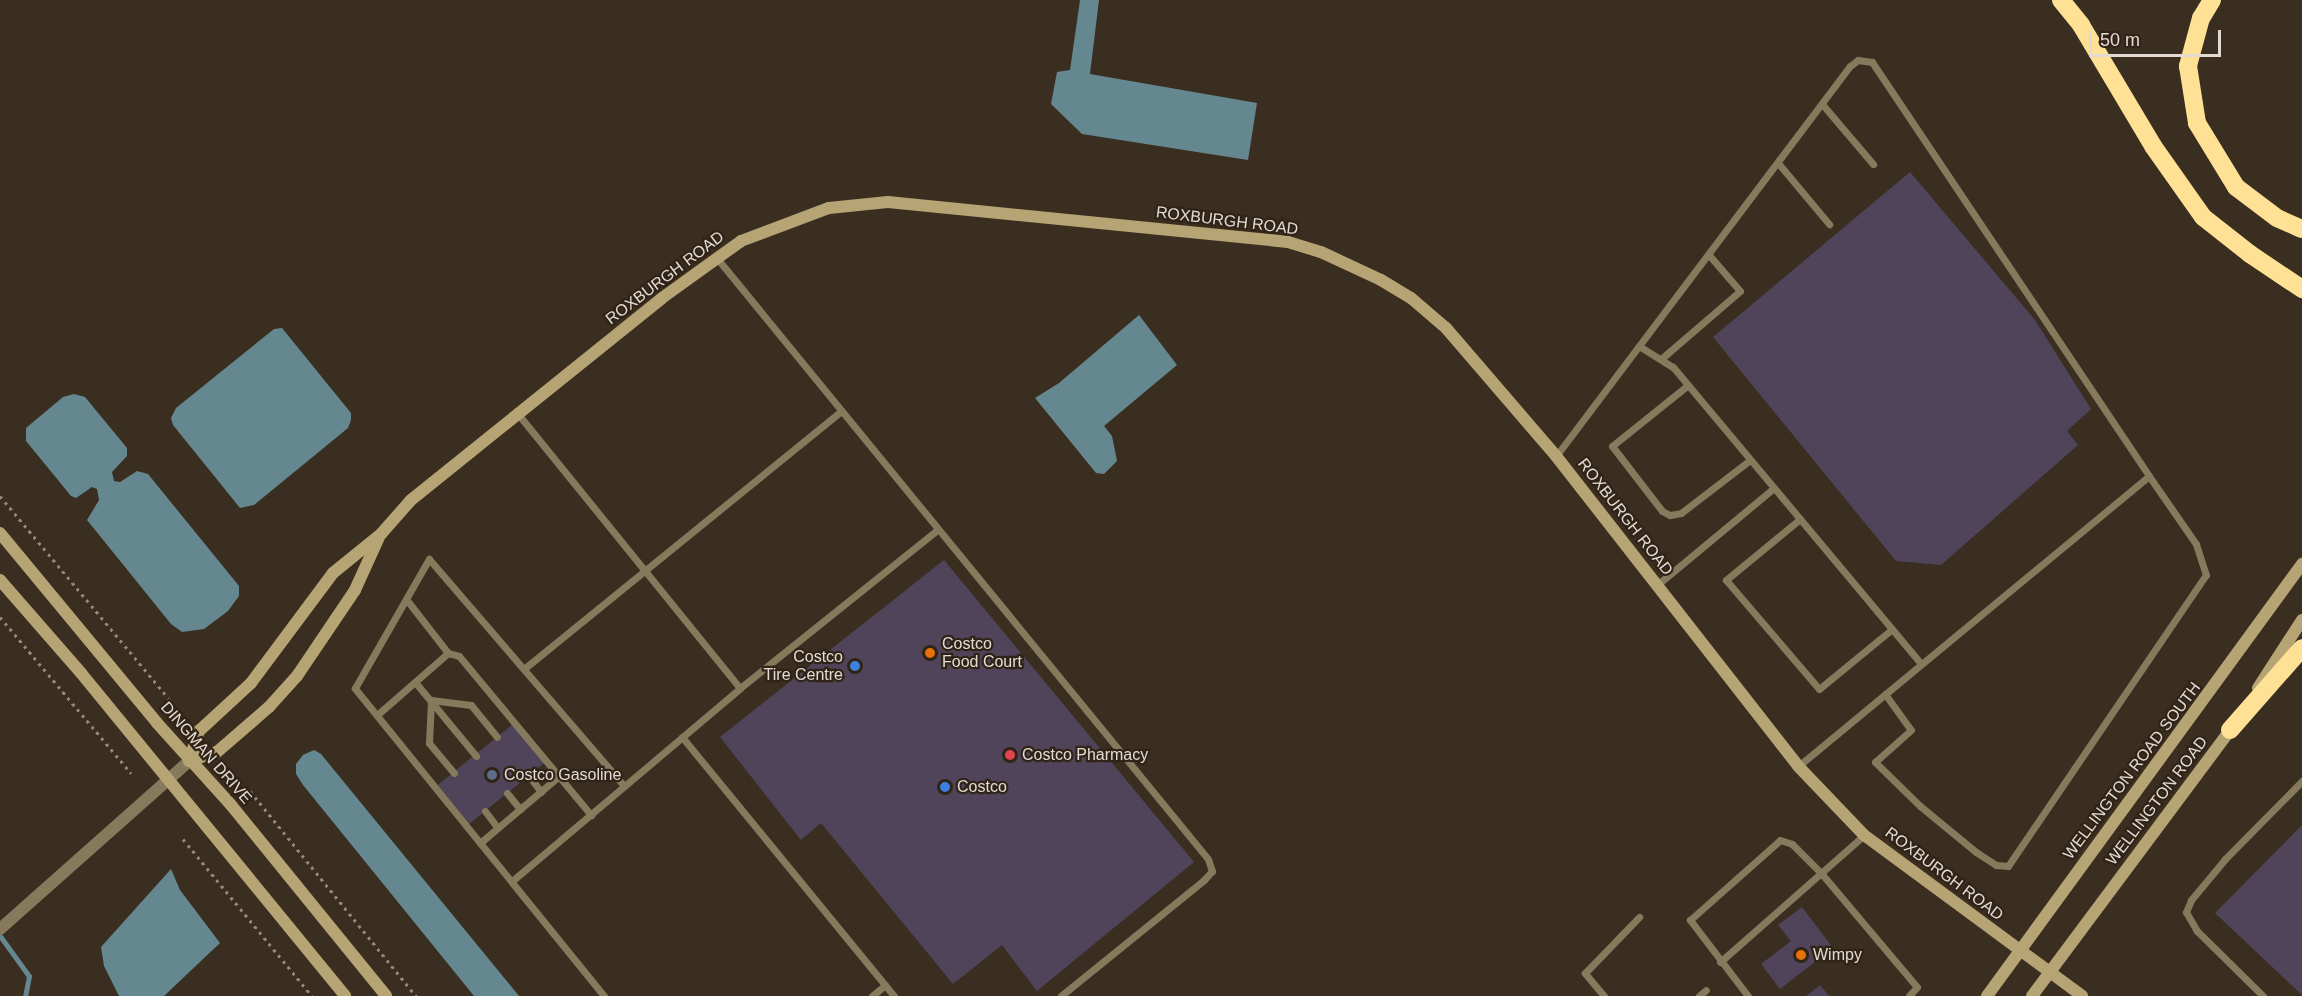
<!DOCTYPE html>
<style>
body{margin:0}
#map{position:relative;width:2302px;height:996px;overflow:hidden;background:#3a2e20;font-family:Arial,sans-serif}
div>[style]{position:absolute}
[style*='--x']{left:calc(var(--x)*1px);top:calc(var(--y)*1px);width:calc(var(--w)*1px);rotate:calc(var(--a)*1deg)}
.water>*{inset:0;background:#65878f}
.stream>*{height:5px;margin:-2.5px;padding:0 2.5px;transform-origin:2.5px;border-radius:2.5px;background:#65878f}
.building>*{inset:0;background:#50445b;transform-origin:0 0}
.path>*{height:3px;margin-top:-1.5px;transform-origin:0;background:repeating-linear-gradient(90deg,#92887d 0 3px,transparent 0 7.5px)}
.lane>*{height:7px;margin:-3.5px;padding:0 3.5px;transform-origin:3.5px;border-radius:3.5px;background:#867a5d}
.street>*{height:12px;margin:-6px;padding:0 6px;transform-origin:6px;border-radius:6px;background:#867a5d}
.secondary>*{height:12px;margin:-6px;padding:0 6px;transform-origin:6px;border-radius:6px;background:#b6a474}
.highway>*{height:18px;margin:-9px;padding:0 9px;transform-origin:9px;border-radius:9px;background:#fee194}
.dots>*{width:16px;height:16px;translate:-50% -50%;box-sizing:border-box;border:3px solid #302416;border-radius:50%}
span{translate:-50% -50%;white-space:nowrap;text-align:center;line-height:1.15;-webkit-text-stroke:4.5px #302416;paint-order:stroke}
.street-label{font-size:16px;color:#e3dbd3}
.poi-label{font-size:16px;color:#e3dbd3}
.left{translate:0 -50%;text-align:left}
.right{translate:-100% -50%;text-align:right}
.scale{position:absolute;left:2089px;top:30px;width:132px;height:27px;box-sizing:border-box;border:3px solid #e3dbd3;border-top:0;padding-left:8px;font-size:18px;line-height:21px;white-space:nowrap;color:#e3dbd3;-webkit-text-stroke:4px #302416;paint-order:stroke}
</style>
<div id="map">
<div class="water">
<div style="clip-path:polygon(1080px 0,1099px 0,1090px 74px,1257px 103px,1248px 160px,1082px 134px,1051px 104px,1057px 72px,1070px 70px)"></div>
<div style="clip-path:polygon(1139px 315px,1177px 365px,1104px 426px,1112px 436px,1117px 461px,1104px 474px,1096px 473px,1035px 398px,1059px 383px)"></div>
<div style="clip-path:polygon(282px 328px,351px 413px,351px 420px,348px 428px,254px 505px,240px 508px,173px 425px,171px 418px,176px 408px,274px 329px)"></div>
<div style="clip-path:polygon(74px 394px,85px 397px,127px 448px,127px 456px,112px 472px,114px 481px,120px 482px,137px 471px,148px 474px,239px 586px,239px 596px,228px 611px,204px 629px,182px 632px,171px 624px,87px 520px,99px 500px,97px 489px,92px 487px,76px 498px,71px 496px,26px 441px,26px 428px,63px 397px)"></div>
<div style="clip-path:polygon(314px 750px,321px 754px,519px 996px,474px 996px,303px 785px,296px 774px,296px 764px,303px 755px)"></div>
<div style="clip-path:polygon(171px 869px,180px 890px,220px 943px,164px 996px,119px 996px,104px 966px,101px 947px)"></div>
</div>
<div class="stream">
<div style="--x:0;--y:936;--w:49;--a:54.1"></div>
<div style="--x:29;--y:976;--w:20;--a:101"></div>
</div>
<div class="building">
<div style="clip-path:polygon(1910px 172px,2035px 320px,2091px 409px,2067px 431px,2078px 445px,1941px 565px,1896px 561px,1713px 337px)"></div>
<div style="clip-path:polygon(944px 560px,1194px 862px,1037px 991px,1002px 945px,953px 984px,821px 823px,801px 840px,720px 737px)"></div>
<div style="left:513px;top:724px;width:50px;height:97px;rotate:51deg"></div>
<div style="clip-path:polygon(2302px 825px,2302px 995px,2215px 913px)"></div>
<div style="clip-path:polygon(1802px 907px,1833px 948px,1780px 989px,1761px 964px,1791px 941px,1778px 925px)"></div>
<div style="clip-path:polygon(1820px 985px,1829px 996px,1806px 996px)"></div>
</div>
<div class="path">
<div style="--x:0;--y:496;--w:267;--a:50.2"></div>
<div style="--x:0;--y:617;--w:204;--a:50"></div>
<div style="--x:250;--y:791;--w:264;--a:51"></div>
<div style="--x:183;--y:839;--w:203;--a:50.6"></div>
</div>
<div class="lane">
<div style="--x:1822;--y:104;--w:79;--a:49.6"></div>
<div style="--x:1778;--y:163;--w:80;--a:50.1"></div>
<div style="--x:716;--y:257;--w:777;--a:50.74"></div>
<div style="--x:1208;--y:859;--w:13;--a:72"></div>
<div style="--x:1212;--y:871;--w:12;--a:132"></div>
<div style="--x:1204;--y:880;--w:184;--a:141"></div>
<div style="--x:1639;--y:346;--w:40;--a:32"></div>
<div style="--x:1673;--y:367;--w:387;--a:50.1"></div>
<div style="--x:1661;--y:359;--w:104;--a:-40.7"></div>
<div style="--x:1740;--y:291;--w:48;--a:-130.7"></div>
<div style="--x:1688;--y:385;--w:97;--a:141.2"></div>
<div style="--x:1612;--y:446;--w:82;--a:52.4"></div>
<div style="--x:1662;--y:511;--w:9;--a:27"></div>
<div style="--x:1670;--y:515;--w:11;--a:-10"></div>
<div style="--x:1681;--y:513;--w:87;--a:-37.5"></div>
<div style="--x:518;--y:414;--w:353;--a:51"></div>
<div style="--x:1556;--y:456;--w:488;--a:-53"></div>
<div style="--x:1850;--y:66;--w:10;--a:-37"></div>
<div style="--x:1858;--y:60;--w:14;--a:8"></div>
<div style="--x:1872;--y:62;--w:498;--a:56.2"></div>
<div style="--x:2149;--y:476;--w:455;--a:140.4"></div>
<div style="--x:1800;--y:519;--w:96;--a:140.5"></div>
<div style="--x:1726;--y:580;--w:143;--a:49.5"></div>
<div style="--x:1819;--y:689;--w:94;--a:-39.4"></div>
<div style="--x:1657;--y:585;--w:152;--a:-39.7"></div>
<div style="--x:406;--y:599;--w:68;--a:52.1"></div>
<div style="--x:448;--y:653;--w:11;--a:15"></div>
<div style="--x:459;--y:656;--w:207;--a:50.3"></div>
<div style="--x:525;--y:668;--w:406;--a:-39.1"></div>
<div style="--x:415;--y:682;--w:96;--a:50.5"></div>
<div style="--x:1885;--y:694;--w:44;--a:54.2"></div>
<div style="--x:1911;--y:730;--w:48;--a:138.4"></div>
<div style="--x:1875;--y:762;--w:63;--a:44.4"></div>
<div style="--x:1920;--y:806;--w:72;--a:39.4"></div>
<div style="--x:1976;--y:852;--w:24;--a:33"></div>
<div style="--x:1996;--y:865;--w:12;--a:5"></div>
<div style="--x:2008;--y:866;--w:352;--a:-55.8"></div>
<div style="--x:2206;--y:575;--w:33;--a:-108"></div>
<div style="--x:2196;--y:544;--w:83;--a:-124.7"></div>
<div style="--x:377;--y:715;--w:94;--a:-41.1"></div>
<div style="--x:682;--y:737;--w:335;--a:50.7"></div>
<div style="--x:454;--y:773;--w:39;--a:-130"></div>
<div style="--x:429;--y:743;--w:43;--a:-87.3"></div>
<div style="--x:431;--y:700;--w:40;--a:7.1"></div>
<div style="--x:471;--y:705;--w:41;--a:50.9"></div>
<div style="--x:529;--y:776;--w:20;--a:53"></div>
<div style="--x:507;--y:793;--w:21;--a:51"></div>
<div style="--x:485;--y:811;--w:21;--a:53"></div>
<div style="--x:480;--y:843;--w:104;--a:-40.3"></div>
<div style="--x:512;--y:881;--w:299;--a:-40.2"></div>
<div style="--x:740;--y:688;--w:253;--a:-38.7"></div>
<div style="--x:1720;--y:962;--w:192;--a:-41.4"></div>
<div style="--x:604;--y:996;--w:396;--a:-129"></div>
<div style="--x:355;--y:688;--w:149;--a:-60.2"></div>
<div style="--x:429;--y:559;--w:299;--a:49.3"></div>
<div style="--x:872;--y:996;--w:17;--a:-40"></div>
<div style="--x:1604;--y:996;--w:30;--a:-130"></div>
<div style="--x:1585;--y:973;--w:78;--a:-46"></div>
<div style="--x:1699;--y:996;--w:9;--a:-41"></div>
<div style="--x:1748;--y:996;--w:96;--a:-127.3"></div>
<div style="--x:1690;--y:920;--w:120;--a:-41.6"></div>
<div style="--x:1780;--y:840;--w:13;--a:18"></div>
<div style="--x:1792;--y:844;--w:41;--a:45"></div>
<div style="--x:1821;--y:873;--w:149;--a:49.9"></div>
<div style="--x:1917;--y:987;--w:12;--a:132"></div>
<div style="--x:2263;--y:996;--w:93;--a:-135.4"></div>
<div style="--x:2197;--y:931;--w:22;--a:-120"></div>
<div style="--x:2186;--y:912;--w:13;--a:-67"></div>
<div style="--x:2191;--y:900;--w:53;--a:-50.3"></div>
<div style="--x:2225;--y:859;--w:110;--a:-45.4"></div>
</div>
<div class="street">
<div style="--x:0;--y:929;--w:253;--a:-41.6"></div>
</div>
<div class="secondary">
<div style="--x:0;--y:533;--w:246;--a:50.4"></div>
<div style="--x:157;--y:723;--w:110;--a:47.9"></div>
<div style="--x:231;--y:805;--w:246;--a:50.9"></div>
<div style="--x:0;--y:580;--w:123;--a:48.9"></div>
<div style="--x:81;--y:673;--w:417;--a:50.7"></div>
<div style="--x:2258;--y:688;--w:81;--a:-57.1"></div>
<div style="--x:189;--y:761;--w:32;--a:-72"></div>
<div style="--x:199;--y:731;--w:71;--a:-42.7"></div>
<div style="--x:251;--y:683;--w:137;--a:-53.3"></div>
<div style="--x:333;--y:573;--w:62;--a:-39.1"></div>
<div style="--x:381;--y:534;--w:45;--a:-48.6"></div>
<div style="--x:411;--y:500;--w:322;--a:-38.8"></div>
<div style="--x:662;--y:298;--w:97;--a:-35.8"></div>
<div style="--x:741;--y:241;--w:94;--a:-20.6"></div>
<div style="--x:829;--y:208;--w:59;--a:-5.8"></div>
<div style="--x:888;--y:202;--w:402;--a:5.7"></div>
<div style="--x:1288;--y:242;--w:34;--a:17"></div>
<div style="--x:1321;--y:252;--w:66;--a:25"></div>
<div style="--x:1381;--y:280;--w:35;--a:31"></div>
<div style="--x:1411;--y:298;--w:46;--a:40.6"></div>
<div style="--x:1446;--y:328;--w:169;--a:49.3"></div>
<div style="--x:1556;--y:456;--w:393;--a:52"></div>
<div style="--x:1798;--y:766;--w:95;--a:46.3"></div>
<div style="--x:1864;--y:835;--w:271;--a:36.4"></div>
<div style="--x:189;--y:761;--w:29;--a:-18"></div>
<div style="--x:217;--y:752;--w:69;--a:-40.9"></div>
<div style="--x:269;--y:707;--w:42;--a:-47.9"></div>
<div style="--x:297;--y:676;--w:104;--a:-56"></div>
<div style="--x:355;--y:590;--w:58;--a:-65.6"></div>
<div style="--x:1987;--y:996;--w:535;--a:-53.9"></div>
<div style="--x:2032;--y:996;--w:338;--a:-53.3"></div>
</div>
<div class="highway">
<div style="--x:2061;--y:0;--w:32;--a:51"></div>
<div style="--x:2081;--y:25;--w:141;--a:59.2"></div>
<div style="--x:2153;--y:146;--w:87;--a:54.8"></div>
<div style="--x:2203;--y:217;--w:60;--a:38.2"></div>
<div style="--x:2250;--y:254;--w:63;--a:33.9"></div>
<div style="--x:2212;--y:0;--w:21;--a:121"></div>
<div style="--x:2201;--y:18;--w:50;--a:105.2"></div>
<div style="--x:2188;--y:66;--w:58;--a:81"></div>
<div style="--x:2197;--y:123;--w:75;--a:58.6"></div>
<div style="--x:2236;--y:187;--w:51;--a:37.1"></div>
<div style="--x:2277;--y:218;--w:27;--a:24"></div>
<div style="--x:2230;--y:730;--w:109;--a:-48.7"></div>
</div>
<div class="dots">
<div style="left:930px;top:653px;background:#e8710a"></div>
<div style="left:855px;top:666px;background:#3f7fe0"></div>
<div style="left:1010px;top:755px;background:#e0444e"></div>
<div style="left:492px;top:775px;background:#5c6f8a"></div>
<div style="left:945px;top:787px;background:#3f7fe0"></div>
<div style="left:1801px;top:955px;background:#e8710a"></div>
</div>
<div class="street-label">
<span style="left:1227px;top:221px;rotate:7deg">ROXBURGH ROAD</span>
<span style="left:665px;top:278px;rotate:-37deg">ROXBURGH ROAD</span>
<span style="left:1625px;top:517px;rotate:52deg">ROXBURGH ROAD</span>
<span style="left:206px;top:753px;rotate:49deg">DINGMAN DRIVE</span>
<span style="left:2132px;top:771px;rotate:-53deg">WELLINGTON ROAD SOUTH</span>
<span style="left:2157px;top:801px;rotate:-53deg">WELLINGTON ROAD</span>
<span style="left:1944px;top:874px;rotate:37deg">ROXBURGH ROAD</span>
</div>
<div class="poi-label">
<span class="left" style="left:942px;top:653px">Costco<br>Food Court</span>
<span class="right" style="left:843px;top:666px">Costco<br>Tire Centre</span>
<span class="left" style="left:1022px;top:755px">Costco Pharmacy</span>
<span class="left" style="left:504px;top:775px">Costco Gasoline</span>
<span class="left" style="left:957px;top:787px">Costco</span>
<span class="left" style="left:1813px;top:955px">Wimpy</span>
</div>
<div class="scale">50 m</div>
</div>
